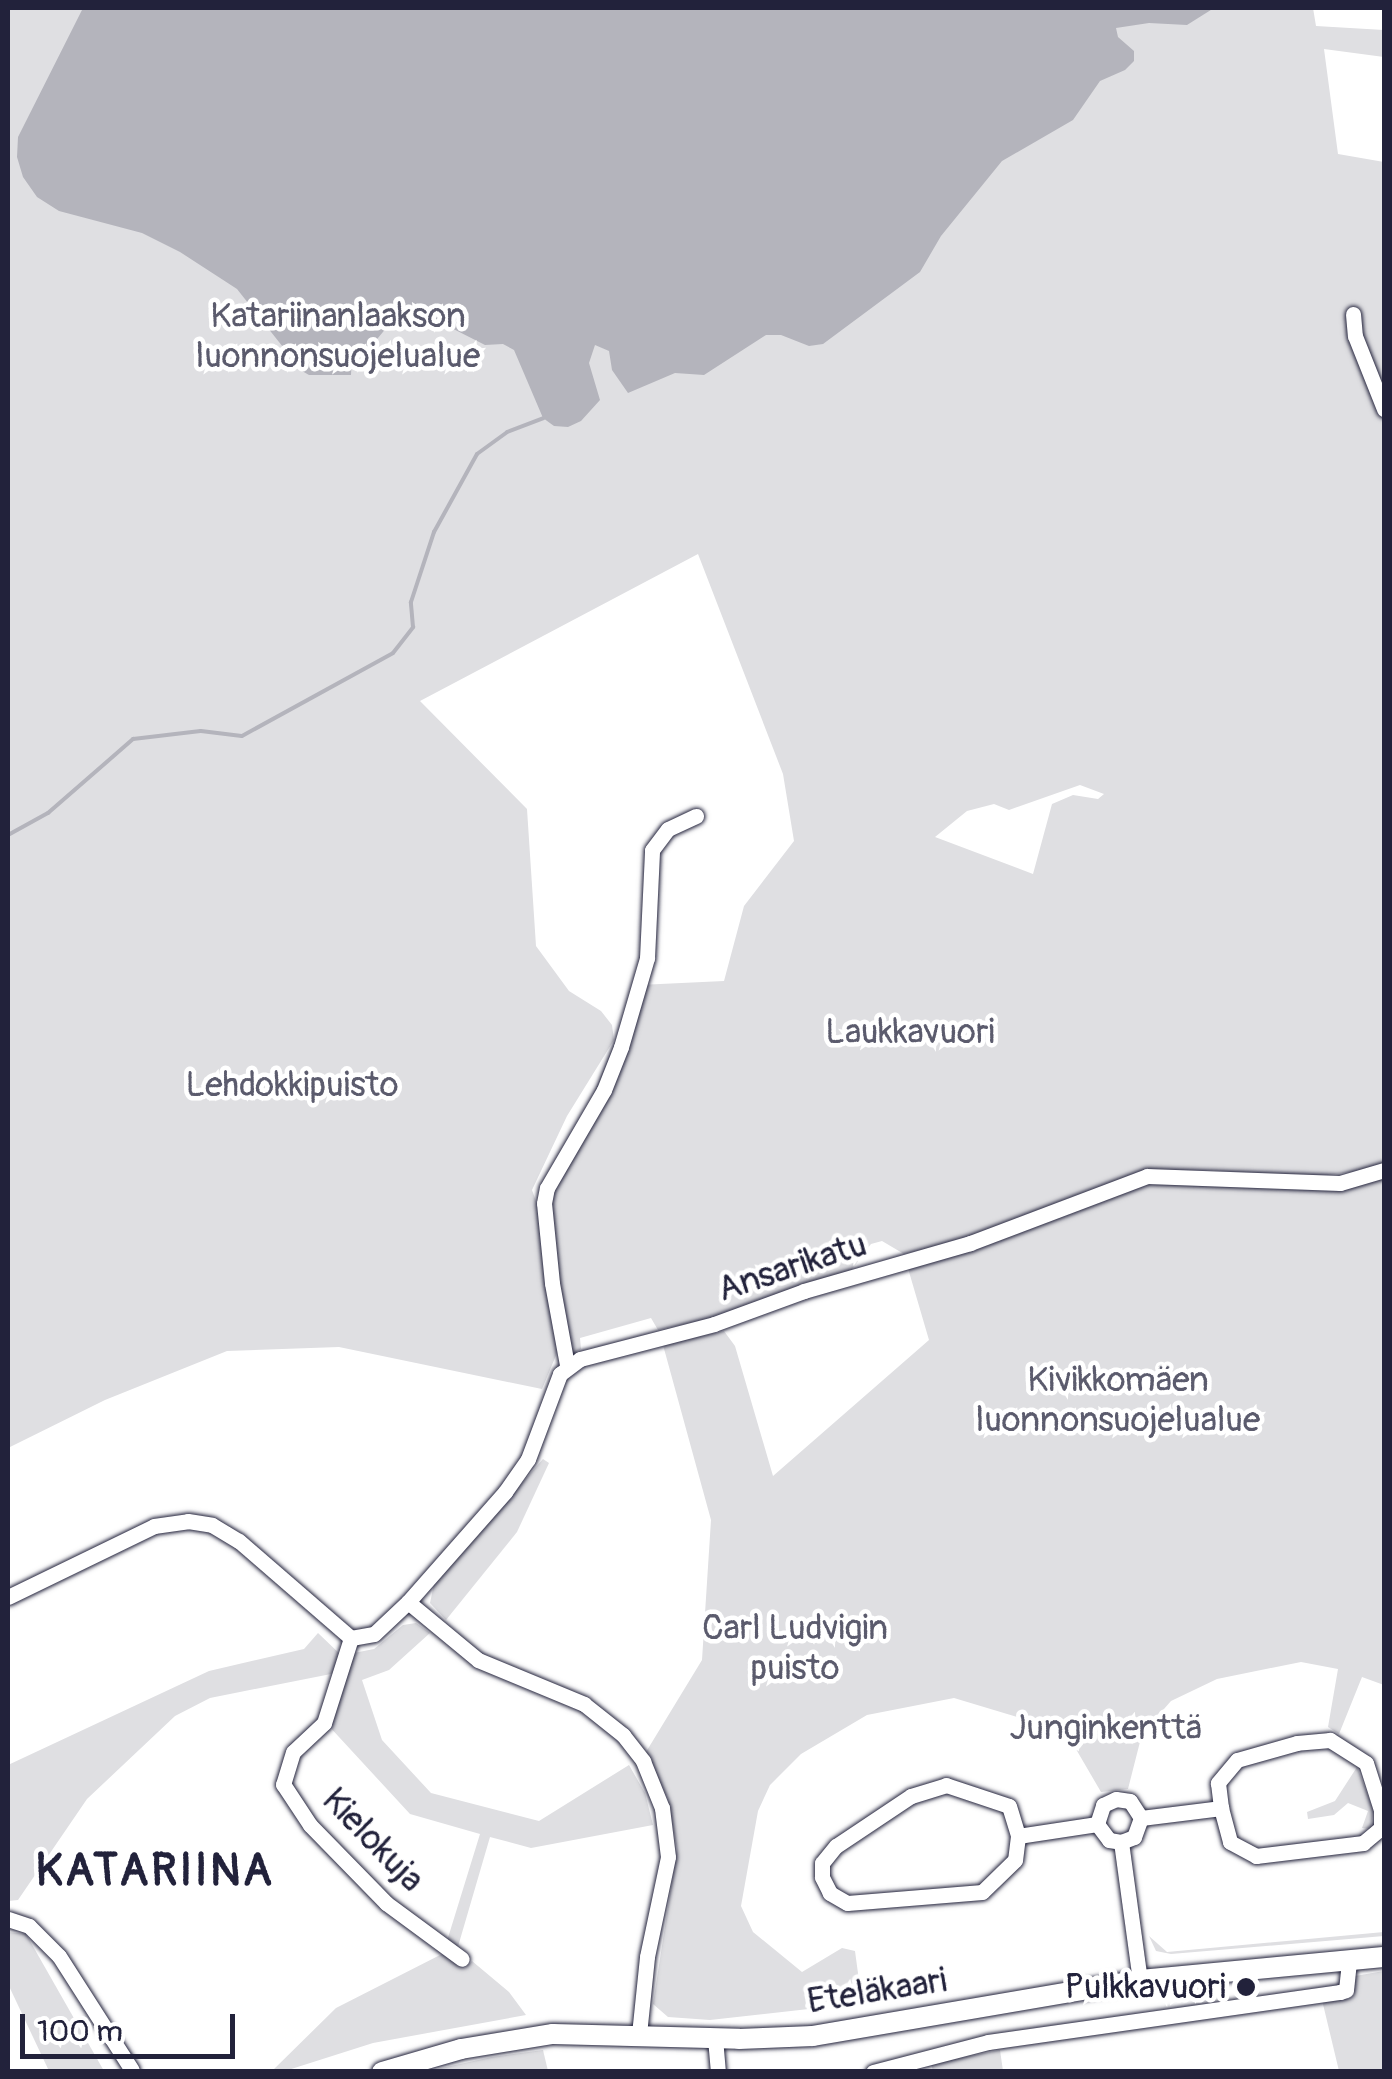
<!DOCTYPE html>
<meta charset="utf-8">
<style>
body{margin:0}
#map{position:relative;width:1392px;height:2079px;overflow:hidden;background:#fff;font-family:Pangolin,sans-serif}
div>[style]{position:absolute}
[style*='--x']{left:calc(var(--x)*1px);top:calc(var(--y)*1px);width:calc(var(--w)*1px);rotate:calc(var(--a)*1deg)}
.green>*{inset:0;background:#dfdfe2}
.water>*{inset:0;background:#b4b4bc}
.stream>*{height:4px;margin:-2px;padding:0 2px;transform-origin:2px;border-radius:2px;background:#b4b4bc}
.roads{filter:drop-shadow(0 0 2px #22223b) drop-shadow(0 0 2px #22223b)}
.minor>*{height:15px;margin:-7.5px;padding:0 7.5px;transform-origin:7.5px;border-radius:7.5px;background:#fff}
.major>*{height:20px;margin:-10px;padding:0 10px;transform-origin:10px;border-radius:10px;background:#fff}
.dots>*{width:28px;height:28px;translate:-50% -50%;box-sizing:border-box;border:5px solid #fff;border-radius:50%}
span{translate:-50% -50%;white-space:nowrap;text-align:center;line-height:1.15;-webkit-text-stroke:9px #fff;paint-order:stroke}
.park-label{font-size:35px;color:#5b5b6d}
.street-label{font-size:35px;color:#22223b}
.poi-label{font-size:35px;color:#22223b}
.right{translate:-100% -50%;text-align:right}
.district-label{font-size:45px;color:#22223b;font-weight:700;letter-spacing:2.5px}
.frame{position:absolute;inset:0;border:10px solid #22223b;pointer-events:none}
.scale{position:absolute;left:20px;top:2014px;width:215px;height:45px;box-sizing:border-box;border:5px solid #22223b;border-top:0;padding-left:12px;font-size:30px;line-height:35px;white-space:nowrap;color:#22223b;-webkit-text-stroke:8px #fff;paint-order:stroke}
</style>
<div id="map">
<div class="green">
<div style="clip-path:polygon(evenodd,8px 8px,1313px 8px,1316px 26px,1384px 30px,1384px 57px,1324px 49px,1338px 154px,1384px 162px,1384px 1685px,1362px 1677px,1339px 1734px,1328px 1727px,1338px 1669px,1301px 1662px,1217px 1679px,1171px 1701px,1142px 1734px,1128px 1789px,1101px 1792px,1073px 1744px,1054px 1728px,954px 1698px,867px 1715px,801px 1754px,770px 1785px,758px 1811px,741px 1906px,753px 1932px,802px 1972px,842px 1948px,855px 1951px,862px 2003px,710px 2020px,668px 2017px,653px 2004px,677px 1849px,668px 1799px,646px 1752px,702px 1660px,711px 1520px,663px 1345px,724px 1331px,735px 1346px,773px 1476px,929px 1340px,907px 1265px,1147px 1181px,1340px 1183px,1374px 1169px,1304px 1178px,1212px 1170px,1149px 1172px,973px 1238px,904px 1254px,882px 1241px,871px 1244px,850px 1272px,708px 1319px,658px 1330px,651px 1318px,580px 1338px,581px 1349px,570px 1356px,551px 1215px,553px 1190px,639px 985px,724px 981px,744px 906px,794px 841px,783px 774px,698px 554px,420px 701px,527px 809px,536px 946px,569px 991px,601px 1011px,612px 1025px,614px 1040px,567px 1116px,532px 1190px,541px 1215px,557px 1353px,542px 1389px,339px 1347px,227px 1351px,105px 1400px,8px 1448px,8px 8px,1080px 785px,1104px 794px,1098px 799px,1073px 795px,1052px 804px,1033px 874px,935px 837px,967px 811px,994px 804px,1009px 810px,1080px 785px)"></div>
<div style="clip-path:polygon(543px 1459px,549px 1463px,517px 1532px,446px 1620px,430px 1603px,434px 1584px)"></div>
<div style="clip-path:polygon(416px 1623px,430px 1633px,389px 1670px,362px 1680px,382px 1740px,431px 1793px,539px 1821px,629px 1765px,645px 1793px,653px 1825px,531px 1848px,490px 1837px,457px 1950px,447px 1941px,480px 1834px,410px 1814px,327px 1724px,354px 1653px,374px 1649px,403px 1625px)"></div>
<div style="clip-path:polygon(318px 1633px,341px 1655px,336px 1673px,210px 1698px,175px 1716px,87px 1799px,18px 1900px,8px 1901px,8px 1765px,209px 1671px,304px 1649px)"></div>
<div style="clip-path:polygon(1357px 1767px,1373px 1809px,1371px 1829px,1362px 1828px,1368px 1811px,1348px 1803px,1334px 1815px,1308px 1819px,1307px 1812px,1335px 1801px)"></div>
<div style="clip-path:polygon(8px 1932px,26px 1934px,104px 2071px,49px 2071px,8px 1984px)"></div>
<div style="clip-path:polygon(1384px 1932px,1384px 1936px,1171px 1954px,1156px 1951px,1149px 1936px,1167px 1952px)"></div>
<div style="clip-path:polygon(444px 1953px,465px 1968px,472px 1961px,509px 1992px,526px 2015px,373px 2043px,285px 2071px,271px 2072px,336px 2008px)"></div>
<div style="clip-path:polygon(1384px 1971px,1384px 2071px,1339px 2071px,1322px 2000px,1348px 1999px,1355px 1976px)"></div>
<div style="clip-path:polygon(543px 2050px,548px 2071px,428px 2071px,492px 2057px)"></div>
<div style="clip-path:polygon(1000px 2050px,1003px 2071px,933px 2071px,931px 2064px)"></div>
</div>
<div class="water">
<div style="clip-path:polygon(83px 8px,1214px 8px,1187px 25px,1149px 23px,1116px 28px,1118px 37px,1134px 51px,1134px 61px,1125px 70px,1100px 81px,1073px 120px,1002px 161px,941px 236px,920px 272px,823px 344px,809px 346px,781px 335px,766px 335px,704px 375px,675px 373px,628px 393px,612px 370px,609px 351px,595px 345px,589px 363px,600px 400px,581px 421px,568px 427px,554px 426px,543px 418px,514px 350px,503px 344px,485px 345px,414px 309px,402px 309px,373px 344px,352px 352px,351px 375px,309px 375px,302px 371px,237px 289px,180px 252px,142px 233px,59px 211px,37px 197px,23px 177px,17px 157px,18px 137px)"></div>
</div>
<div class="stream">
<div style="--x:8;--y:835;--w:46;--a:-28.8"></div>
<div style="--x:48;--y:813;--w:113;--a:-41"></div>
<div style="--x:133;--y:739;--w:68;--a:-6.7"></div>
<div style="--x:201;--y:731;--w:41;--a:7"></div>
<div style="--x:242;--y:736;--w:172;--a:-28.8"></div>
<div style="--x:393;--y:653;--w:33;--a:-52"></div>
<div style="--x:413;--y:627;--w:25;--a:-95"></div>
<div style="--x:411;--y:602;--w:74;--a:-71.8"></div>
<div style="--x:434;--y:532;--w:89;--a:-61.1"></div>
<div style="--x:477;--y:454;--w:37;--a:-36"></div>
<div style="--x:507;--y:432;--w:39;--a:-21"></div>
</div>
<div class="roads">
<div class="minor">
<div style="--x:1353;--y:314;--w:22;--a:85"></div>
<div style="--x:1355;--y:336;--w:79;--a:68.3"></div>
<div style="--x:567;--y:1365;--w:83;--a:-100.4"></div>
<div style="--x:552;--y:1283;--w:80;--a:-95.7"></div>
<div style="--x:544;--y:1203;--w:15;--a:-79"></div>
<div style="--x:547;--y:1188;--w:113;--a:-59.8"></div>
<div style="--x:604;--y:1090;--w:46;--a:-68.4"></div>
<div style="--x:621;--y:1047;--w:93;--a:-73.7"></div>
<div style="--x:647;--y:958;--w:108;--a:-87.3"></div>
<div style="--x:652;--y:850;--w:26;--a:-53"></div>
<div style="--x:668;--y:829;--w:31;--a:-25"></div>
<div style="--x:8;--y:1597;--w:162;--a:-25.9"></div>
<div style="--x:154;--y:1526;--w:34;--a:-8"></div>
<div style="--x:188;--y:1521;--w:24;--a:9"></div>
<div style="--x:212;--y:1525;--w:31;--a:31"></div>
<div style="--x:239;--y:1541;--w:148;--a:40.9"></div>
<div style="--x:408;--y:1602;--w:91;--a:39.6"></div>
<div style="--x:478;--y:1660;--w:115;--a:22.5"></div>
<div style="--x:584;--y:1704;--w:50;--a:38.5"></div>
<div style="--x:623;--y:1735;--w:33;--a:52"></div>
<div style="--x:643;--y:1761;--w:51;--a:68"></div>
<div style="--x:662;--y:1808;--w:49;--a:83"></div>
<div style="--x:668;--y:1857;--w:102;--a:101.9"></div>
<div style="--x:647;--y:1957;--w:77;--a:95.9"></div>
<div style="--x:351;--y:1638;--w:23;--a:-10"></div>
<div style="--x:374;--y:1634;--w:47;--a:-43.3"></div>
<div style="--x:408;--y:1602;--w:147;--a:-48.6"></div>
<div style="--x:505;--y:1492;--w:40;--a:-55.1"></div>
<div style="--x:528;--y:1459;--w:91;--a:-69.4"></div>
<div style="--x:560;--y:1374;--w:25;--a:-37"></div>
<div style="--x:580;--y:1359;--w:138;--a:-14.6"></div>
<div style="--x:714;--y:1324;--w:96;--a:-20.1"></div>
<div style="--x:804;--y:1291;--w:173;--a:-16.1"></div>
<div style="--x:970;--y:1243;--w:189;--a:-20.7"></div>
<div style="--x:1147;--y:1176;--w:193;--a:2.1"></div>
<div style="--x:1340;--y:1183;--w:46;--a:-16.5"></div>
<div style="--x:351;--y:1638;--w:89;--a:107.6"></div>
<div style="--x:324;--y:1723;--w:42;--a:136.9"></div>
<div style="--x:293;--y:1752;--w:34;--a:107"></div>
<div style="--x:283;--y:1784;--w:49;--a:56.6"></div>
<div style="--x:310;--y:1825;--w:109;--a:45.7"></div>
<div style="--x:386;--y:1903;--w:94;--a:36.4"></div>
<div style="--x:1097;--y:1824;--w:20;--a:-72"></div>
<div style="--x:1103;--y:1805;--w:14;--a:-25"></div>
<div style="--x:1116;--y:1799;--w:14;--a:8"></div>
<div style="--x:1130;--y:1801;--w:20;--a:57"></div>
<div style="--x:1018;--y:1836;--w:24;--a:97"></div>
<div style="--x:1015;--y:1860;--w:46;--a:135.9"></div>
<div style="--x:982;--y:1892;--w:135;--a:175.3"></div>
<div style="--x:847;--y:1903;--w:20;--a:-150"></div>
<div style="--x:830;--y:1893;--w:18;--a:-117"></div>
<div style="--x:822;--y:1877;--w:14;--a:-90"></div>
<div style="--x:822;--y:1863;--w:22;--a:-51"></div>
<div style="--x:836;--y:1846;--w:90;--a:-33.7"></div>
<div style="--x:911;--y:1796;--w:37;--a:-17"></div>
<div style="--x:946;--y:1785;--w:66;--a:18.4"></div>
<div style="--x:1009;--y:1806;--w:31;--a:73"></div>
<div style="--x:1018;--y:1836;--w:80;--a:-8.6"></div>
<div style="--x:1097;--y:1824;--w:20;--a:53"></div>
<div style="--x:1109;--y:1840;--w:12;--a:9"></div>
<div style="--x:1121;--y:1842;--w:14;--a:-21"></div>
<div style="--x:1134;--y:1837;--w:20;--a:-70"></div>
<div style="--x:1141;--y:1818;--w:81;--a:-7.1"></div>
<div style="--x:1221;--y:1808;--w:35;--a:75"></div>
<div style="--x:1230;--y:1842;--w:30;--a:28"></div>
<div style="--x:1256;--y:1856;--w:108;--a:-6.9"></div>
<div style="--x:1363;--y:1843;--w:23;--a:-40"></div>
<div style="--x:1381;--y:1828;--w:18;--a:-90"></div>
<div style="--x:1381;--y:1810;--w:49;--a:-107.7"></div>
<div style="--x:1366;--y:1763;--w:43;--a:-147.4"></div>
<div style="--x:1330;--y:1740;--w:33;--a:175"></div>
<div style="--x:1297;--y:1743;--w:62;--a:164.2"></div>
<div style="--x:1237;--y:1760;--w:30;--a:130"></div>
<div style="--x:1218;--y:1783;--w:25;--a:83"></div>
<div style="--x:1121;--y:1842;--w:139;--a:82.2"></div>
<div style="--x:8;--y:1919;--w:22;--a:18"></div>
<div style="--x:29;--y:1926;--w:42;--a:45"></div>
<div style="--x:59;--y:1956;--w:135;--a:57.4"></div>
<div style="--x:715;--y:2038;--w:34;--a:85"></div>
<div style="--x:873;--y:2072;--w:119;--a:-14.6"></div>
<div style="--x:988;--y:2042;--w:356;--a:-8.1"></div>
<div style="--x:1340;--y:1992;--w:6;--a:-18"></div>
<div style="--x:1346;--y:1990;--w:30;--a:-84"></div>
</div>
<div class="major">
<div style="--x:382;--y:2072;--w:82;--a:-16.2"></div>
<div style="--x:461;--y:2049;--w:93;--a:-9.3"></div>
<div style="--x:553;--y:2034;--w:186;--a:1.5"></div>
<div style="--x:739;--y:2039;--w:74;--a:-2.3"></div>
<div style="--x:813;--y:2036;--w:332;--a:-9.7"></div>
<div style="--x:1140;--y:1980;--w:245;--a:-5.4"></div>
</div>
</div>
<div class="dots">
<div style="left:1246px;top:1987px;background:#22223b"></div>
</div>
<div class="park-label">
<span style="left:338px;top:336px">Katariinanlaakson<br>luonnonsuojelualue</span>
<span style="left:910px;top:1032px">Laukkavuori</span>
<span style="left:292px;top:1085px">Lehdokkipuisto</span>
<span style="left:1118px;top:1400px">Kivikkomäen<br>luonnonsuojelualue</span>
<span style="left:795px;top:1648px">Carl Ludvigin<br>puisto</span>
<span style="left:1106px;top:1728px">Junginkenttä</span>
</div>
<div class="street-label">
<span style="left:792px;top:1267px;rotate:-18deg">Ansarikatu</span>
<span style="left:373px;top:1840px;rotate:46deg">Kielokuja</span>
<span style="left:877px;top:1991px;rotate:-9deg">Eteläkaari</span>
</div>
<div class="poi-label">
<span class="right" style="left:1226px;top:1987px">Pulkkavuori</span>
</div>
<div class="district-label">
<span style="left:155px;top:1872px">KATARIINA</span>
</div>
<div class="frame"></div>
<div class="scale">100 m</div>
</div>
